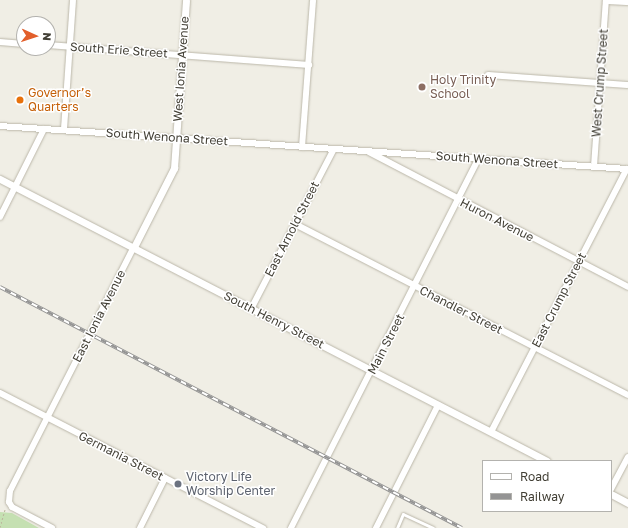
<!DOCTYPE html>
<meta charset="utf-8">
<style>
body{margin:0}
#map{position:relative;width:628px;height:528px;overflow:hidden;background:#f0eee5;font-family:"Golos Text",sans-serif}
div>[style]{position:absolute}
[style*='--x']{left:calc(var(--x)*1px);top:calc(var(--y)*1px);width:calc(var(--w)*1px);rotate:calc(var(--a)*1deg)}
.green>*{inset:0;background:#c5e0b2}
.path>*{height:1px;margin-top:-0.5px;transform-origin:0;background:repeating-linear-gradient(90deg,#bbb49c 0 2px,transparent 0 4px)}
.roads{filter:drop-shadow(0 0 1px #bbb7a9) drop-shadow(0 0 1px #bbb7a9)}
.service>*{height:3px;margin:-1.5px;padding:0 1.5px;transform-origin:1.5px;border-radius:1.5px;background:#fff}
.minor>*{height:6px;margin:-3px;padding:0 3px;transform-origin:3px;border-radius:3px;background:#fff}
.tertiary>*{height:7px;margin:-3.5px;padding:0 3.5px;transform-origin:3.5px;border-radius:3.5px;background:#fff}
.rail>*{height:3.5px;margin-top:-1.75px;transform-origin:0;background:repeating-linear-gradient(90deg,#fff 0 6px,#949494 0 12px);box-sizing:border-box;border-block:1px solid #949494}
.dots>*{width:11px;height:11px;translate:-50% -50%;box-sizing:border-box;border:2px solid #fff;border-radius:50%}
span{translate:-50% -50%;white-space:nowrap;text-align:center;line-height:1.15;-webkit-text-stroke:3px #fff;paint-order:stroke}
.street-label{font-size:12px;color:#423f35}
.education-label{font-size:12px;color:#785e54}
.left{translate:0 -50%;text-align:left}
.food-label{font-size:12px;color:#c56008}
.worship-label{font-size:12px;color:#5b616d}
.legend{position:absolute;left:482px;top:460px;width:130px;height:52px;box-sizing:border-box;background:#fff;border:1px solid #b3b2ae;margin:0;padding:5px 7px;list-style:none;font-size:12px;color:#423f35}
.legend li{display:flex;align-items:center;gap:8px;height:20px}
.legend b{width:20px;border:1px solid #b3b2ae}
.north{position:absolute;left:16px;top:16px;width:40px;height:40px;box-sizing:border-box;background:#fff;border:1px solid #b3b2ae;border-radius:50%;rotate:93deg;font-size:11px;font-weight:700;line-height:16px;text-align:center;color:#423f35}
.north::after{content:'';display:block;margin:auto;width:14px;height:18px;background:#e25f2b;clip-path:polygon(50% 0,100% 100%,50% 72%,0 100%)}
</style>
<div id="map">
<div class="green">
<div style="clip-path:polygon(0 512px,12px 513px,39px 528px,0 528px)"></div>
</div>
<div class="path">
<div style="--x:0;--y:527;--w:19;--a:-74"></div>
</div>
<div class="roads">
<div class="service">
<div style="--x:397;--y:528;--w:15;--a:-67"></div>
<div style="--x:403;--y:514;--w:33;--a:25"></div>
</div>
<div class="minor">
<div style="--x:606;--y:1;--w:22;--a:3"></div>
<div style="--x:0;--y:42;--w:24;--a:5"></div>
<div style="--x:48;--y:45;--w:262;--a:4.4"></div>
<div style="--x:488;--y:75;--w:140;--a:4.1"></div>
<div style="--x:0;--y:126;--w:629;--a:3.92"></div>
<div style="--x:64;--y:129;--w:129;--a:-86"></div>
<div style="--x:302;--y:147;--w:147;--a:-85.7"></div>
<div style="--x:369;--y:152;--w:292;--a:27.5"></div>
<div style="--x:594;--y:166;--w:166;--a:-85.9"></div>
<div style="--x:0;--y:217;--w:98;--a:-63.4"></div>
<div style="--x:295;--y:224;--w:374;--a:27.2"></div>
<div style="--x:251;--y:309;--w:180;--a:-62.6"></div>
<div style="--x:0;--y:393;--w:296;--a:27.2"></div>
<div style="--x:491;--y:432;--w:296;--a:-62.7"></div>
<div style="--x:611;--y:489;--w:36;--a:-62"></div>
<div style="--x:52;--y:528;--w:45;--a:-152.3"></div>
<div style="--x:12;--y:507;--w:6;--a:-121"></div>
<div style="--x:9;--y:502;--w:11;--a:-85"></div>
<div style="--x:10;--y:491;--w:274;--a:-63.1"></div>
<div style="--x:140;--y:528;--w:56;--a:-63.4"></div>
<div style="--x:291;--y:528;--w:414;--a:-63.1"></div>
<div style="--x:376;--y:528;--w:138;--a:-63.2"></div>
</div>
<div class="tertiary">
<div style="--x:0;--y:179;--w:615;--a:27.27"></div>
<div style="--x:134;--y:247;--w:89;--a:-63.1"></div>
<div style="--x:174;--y:168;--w:168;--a:-85.9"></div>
<div style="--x:611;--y:494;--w:19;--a:28"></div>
</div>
</div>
<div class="rail">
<div style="--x:0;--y:287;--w:521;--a:27.55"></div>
</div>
<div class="dots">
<div style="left:422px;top:87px;background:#8d6e63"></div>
<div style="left:20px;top:100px;background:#e8710a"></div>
<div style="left:178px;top:484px;background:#6b7280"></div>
</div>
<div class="street-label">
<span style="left:119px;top:50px;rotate:4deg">South Erie Street</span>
<span style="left:181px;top:69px;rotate:-86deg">West Ionia Avenue</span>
<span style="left:600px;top:83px;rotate:-86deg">West Crump Street</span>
<span style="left:167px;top:137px;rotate:4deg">South Wenona Street</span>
<span style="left:497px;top:160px;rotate:4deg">South Wenona Street</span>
<span style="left:497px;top:220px;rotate:27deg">Huron Avenue</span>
<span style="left:292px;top:229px;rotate:-63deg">East Arnold Street</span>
<span style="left:559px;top:300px;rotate:-63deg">East Crump Street</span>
<span style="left:461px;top:310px;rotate:27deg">Chandler Street</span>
<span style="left:99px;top:316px;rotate:-63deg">East Ionia Avenue</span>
<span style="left:274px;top:320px;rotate:27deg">South Henry Street</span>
<span style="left:386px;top:344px;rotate:-63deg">Main Street</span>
<span style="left:121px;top:456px;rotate:27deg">Germania Street</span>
</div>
<div class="education-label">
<span class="left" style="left:430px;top:87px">Holy Trinity<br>School</span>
</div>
<div class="food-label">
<span class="left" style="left:28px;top:100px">Governor’s<br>Quarters</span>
</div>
<div class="worship-label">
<span class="left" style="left:186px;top:484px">Victory Life<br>Worship Center</span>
</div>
<ul class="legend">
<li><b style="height:5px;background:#fff"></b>Road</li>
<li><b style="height:5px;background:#949494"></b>Railway</li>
</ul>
<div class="north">N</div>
</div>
